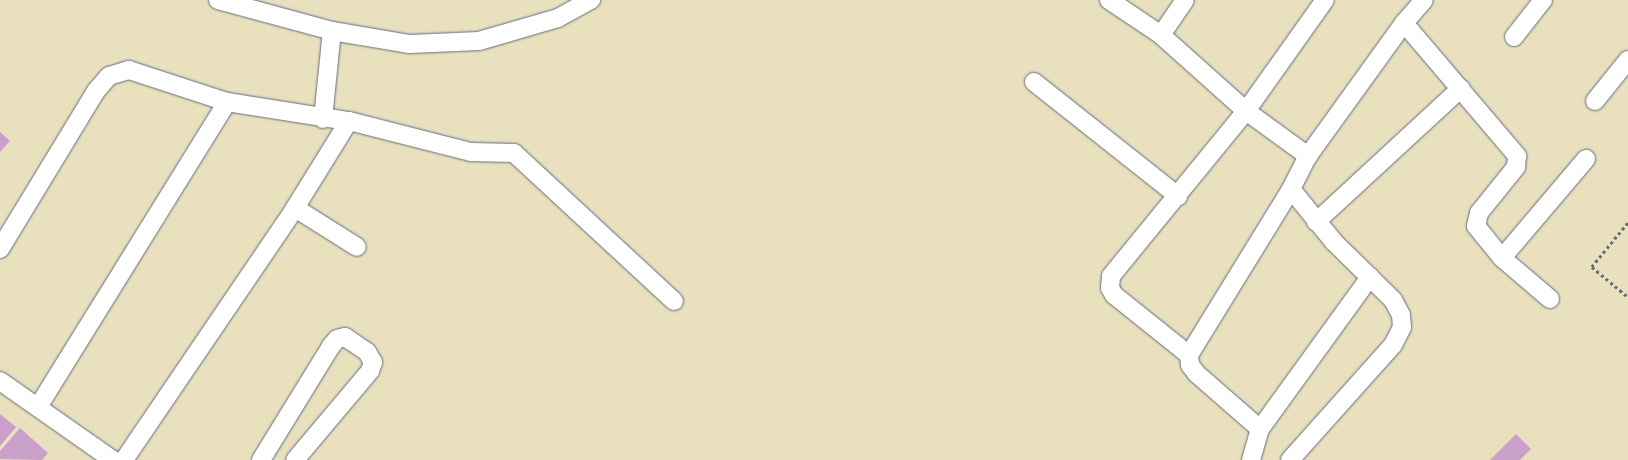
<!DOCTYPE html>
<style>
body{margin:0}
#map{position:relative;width:1628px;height:460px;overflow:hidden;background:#e9e0bd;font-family:Itim,sans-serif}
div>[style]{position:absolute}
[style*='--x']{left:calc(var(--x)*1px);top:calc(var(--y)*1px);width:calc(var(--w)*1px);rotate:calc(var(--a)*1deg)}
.building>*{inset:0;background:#c8a0ca}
.path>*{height:2.5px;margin-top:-1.25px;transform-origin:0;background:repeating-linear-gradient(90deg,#636d7f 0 3px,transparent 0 6px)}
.roads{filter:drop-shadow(0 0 1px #636d7f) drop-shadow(0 0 1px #636d7f)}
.minor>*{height:18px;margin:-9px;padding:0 9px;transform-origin:9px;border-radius:9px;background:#fff}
span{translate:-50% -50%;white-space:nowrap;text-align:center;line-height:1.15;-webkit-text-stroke:4px #fbf7ec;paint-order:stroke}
</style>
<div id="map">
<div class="building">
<div style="clip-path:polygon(0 132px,10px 141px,0 152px)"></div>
<div style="clip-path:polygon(0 414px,16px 427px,0 446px)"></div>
<div style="clip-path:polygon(20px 428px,48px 453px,42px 460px,0 459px,0 451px)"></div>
<div style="clip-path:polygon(1516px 434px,1531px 449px,1520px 460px,1490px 460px)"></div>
</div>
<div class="path">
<div style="--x:1628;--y:223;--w:57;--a:129.3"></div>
<div style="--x:1592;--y:267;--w:47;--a:39.8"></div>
</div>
<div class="roads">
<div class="minor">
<div style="--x:218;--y:0;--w:118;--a:15.2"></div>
<div style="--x:332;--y:31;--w:79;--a:9.5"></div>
<div style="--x:410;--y:44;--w:69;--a:-2.5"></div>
<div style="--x:479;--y:41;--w:82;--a:-16.2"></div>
<div style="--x:558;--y:18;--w:38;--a:-29"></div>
<div style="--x:1109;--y:0;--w:63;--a:33.9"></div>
<div style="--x:1161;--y:35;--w:114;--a:41.8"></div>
<div style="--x:1246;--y:111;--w:77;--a:36"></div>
<div style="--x:1404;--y:23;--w:175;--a:49.6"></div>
<div style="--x:1517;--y:156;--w:11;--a:95"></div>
<div style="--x:1516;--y:167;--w:59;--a:128.8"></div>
<div style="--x:1479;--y:213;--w:13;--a:103"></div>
<div style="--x:1476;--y:226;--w:41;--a:50.9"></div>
<div style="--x:1502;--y:258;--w:63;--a:40.5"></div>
<div style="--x:1161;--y:35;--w:42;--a:-55.6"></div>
<div style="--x:1514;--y:37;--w:47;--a:-51.9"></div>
<div style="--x:1034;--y:82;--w:184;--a:38.4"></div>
<div style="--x:1595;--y:101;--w:53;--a:-51.2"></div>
<div style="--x:323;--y:119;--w:88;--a:-84.2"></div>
<div style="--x:295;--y:208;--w:73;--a:32.2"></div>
<div style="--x:1316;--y:222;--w:197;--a:-42.7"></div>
<div style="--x:0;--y:249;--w:185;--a:-58.7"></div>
<div style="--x:96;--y:91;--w:20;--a:-49"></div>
<div style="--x:109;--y:76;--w:21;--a:-17"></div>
<div style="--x:129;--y:70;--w:103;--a:18.1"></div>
<div style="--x:227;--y:102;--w:123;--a:8.9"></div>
<div style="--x:349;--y:121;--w:126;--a:14.3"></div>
<div style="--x:471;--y:152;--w:43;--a:1.3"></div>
<div style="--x:514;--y:153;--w:218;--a:42.8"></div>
<div style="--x:1502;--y:258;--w:130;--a:-49.7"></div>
<div style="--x:1189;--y:355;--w:96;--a:-141.3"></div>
<div style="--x:1114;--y:295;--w:8;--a:-120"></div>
<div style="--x:1110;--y:288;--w:12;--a:-85"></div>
<div style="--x:1111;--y:276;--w:213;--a:-50.7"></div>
<div style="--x:1246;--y:111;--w:136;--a:-54.6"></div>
<div style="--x:0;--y:381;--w:138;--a:35"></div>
<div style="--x:38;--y:407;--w:359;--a:-58.2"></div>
<div style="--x:1260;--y:429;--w:84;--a:-138.9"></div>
<div style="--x:1197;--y:374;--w:11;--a:-128"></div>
<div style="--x:1190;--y:365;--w:10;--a:-96"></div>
<div style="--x:1189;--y:355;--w:195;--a:-58.4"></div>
<div style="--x:1291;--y:189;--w:37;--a:-63"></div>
<div style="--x:1308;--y:156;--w:164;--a:-54.2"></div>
<div style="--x:1404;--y:23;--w:30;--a:-49"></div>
<div style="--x:124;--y:460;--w:305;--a:-55.8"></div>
<div style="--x:295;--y:208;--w:102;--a:-58.2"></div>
<div style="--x:261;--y:460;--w:134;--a:-58.4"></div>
<div style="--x:331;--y:346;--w:9;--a:-49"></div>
<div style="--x:337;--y:339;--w:8;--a:-14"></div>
<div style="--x:345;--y:337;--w:27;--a:34"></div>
<div style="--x:367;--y:352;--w:12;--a:59"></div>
<div style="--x:373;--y:362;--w:9;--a:108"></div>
<div style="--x:370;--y:371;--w:116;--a:130.1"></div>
<div style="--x:1251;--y:460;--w:32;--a:-74"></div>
<div style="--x:1260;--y:429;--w:188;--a:-54.1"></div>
<div style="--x:1290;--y:460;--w:154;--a:-48.2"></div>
<div style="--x:1393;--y:345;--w:20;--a:-63"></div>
<div style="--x:1402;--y:327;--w:12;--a:-95"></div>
<div style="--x:1401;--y:315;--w:17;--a:-118"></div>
<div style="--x:1393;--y:300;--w:83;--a:-135.5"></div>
<div style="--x:1334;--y:242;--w:68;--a:-129.1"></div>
</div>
</div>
</div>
